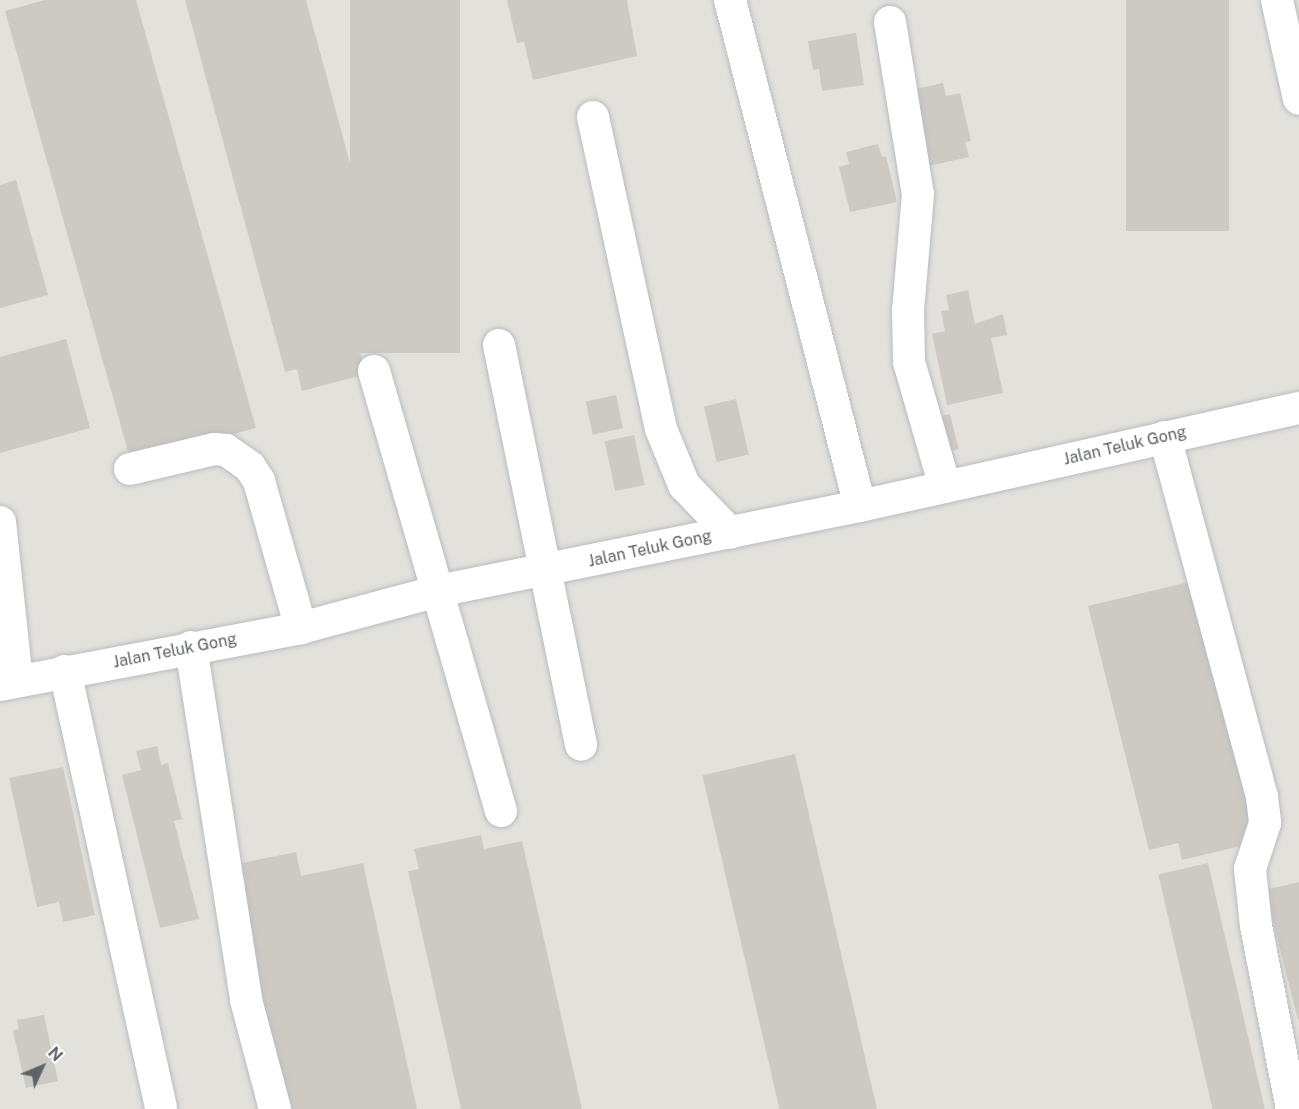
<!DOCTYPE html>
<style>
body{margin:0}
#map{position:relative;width:1299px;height:1109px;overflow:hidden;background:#f1efe7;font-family:"Public Sans",sans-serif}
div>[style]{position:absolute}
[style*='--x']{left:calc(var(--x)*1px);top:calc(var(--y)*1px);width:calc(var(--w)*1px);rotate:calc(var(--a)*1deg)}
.industrial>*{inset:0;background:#e2e1db;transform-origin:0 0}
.building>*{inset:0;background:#cdcac4;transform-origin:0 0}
.roads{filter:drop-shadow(0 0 2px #b9bdc1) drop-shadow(0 0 2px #b9bdc1)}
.minor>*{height:32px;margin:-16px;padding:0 16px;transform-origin:16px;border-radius:16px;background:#fff}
span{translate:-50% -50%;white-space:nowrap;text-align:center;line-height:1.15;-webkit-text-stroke:4.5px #fff;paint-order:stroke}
.street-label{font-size:16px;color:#5e6368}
.north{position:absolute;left:12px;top:1037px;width:60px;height:60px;-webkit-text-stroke:4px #fff;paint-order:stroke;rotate:46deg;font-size:16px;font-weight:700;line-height:24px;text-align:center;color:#5e6368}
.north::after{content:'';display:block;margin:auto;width:21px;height:27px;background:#5e6368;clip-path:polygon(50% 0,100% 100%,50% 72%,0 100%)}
</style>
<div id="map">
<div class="industrial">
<div style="left:0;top:0;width:1299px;height:1109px"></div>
</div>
<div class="building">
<div style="clip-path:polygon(45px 0,136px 0,256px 428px,131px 462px,5px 11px)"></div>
<div style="clip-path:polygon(185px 0,306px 0,398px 342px,360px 352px,366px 374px,302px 391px,297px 369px,285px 372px)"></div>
<div style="left:350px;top:0;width:110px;height:353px"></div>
<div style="clip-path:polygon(507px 0,627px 0,637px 56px,533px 80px,524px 42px,517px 43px)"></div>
<div style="left:1126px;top:0;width:103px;height:231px"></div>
<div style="clip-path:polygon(856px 33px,864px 85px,822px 91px,819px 69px,813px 70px,808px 41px)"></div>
<div style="clip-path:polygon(943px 83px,946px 96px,960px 93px,971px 141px,965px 142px,969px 157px,924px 167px,907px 91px)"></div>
<div style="clip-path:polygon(878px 144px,882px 157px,886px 156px,897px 202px,850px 212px,839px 167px,849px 164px,846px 152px)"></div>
<div style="clip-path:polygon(16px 180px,48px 295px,0 308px,0 185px)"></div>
<div style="clip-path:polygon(968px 290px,975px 324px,1003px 314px,1007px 335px,991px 338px,1003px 393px,947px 405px,932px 334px,945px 331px,941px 311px,949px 310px,946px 295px)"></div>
<div style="clip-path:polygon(66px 339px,90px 428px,0 453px,0 357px)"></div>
<div style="left:616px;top:395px;width:34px;height:31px;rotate:78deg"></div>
<div style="left:736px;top:399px;width:57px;height:33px;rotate:77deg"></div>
<div style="left:950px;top:414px;width:36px;height:24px;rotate:76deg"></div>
<div style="left:634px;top:435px;width:51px;height:30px;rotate:78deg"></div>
<div style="clip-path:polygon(1193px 581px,1257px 842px,1182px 860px,1178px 843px,1149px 850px,1088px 606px)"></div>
<div style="clip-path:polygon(157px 746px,161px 765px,168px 763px,182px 819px,174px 821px,199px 919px,160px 928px,122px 775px,141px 770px,136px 751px)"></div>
<div style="left:795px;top:754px;width:364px;height:95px;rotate:77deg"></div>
<div style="clip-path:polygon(63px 767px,95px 915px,63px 922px,59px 902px,37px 907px,9px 778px)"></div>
<div style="clip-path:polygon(481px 835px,484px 849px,522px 841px,582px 1109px,461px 1109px,408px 871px,419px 869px,414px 849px)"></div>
<div style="clip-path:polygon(296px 852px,301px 876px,363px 863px,417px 1109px,285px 1109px,232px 865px)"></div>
<div style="left:1208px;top:863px;width:253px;height:51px;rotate:77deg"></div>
<div style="clip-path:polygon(1299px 882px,1299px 1019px,1298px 1020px,1265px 890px)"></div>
<div style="clip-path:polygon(44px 1015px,58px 1081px,26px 1088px,13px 1031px,19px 1029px,17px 1020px)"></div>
</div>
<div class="roads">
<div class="minor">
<div style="--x:730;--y:0;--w:522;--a:75.59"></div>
<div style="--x:1277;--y:0;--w:101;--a:77.5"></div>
<div style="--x:890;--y:22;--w:174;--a:80.8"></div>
<div style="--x:918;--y:194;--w:116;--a:94.9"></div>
<div style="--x:908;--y:310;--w:52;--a:88.9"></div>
<div style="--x:909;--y:362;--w:130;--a:73.9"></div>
<div style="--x:593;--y:117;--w:319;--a:77.7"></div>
<div style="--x:661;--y:429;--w:61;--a:67.7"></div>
<div style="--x:684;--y:485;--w:66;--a:46.2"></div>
<div style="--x:499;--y:345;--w:408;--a:78.4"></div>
<div style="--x:374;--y:371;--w:458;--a:73.9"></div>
<div style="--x:1165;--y:437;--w:373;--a:74.9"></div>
<div style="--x:1262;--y:797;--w:26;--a:83"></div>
<div style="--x:1265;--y:823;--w:48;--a:108.1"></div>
<div style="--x:1250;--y:869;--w:57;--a:84"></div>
<div style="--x:1256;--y:926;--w:187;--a:78.9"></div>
<div style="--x:130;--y:469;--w:86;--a:-13.4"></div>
<div style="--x:214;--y:449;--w:12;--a:5"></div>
<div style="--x:226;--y:450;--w:29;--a:35"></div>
<div style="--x:250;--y:467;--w:17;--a:57"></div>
<div style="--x:259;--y:481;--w:153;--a:74.1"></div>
<div style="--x:0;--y:522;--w:160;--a:83.9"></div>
<div style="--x:191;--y:647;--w:357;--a:81.1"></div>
<div style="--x:246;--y:1000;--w:113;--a:75.1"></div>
<div style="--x:65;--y:671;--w:447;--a:77.6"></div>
<div style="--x:0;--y:685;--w:306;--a:-10.7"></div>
<div style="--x:301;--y:628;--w:142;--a:-15.1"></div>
<div style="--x:438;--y:591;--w:430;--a:-11.4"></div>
<div style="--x:860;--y:506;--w:450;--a:-12.6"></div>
</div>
</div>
<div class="street-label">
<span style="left:1125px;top:446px;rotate:-13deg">Jalan Teluk Gong</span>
<span style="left:650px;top:549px;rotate:-12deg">Jalan Teluk Gong</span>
<span style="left:175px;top:651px;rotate:-11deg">Jalan Teluk Gong</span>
</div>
<div class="north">N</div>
</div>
